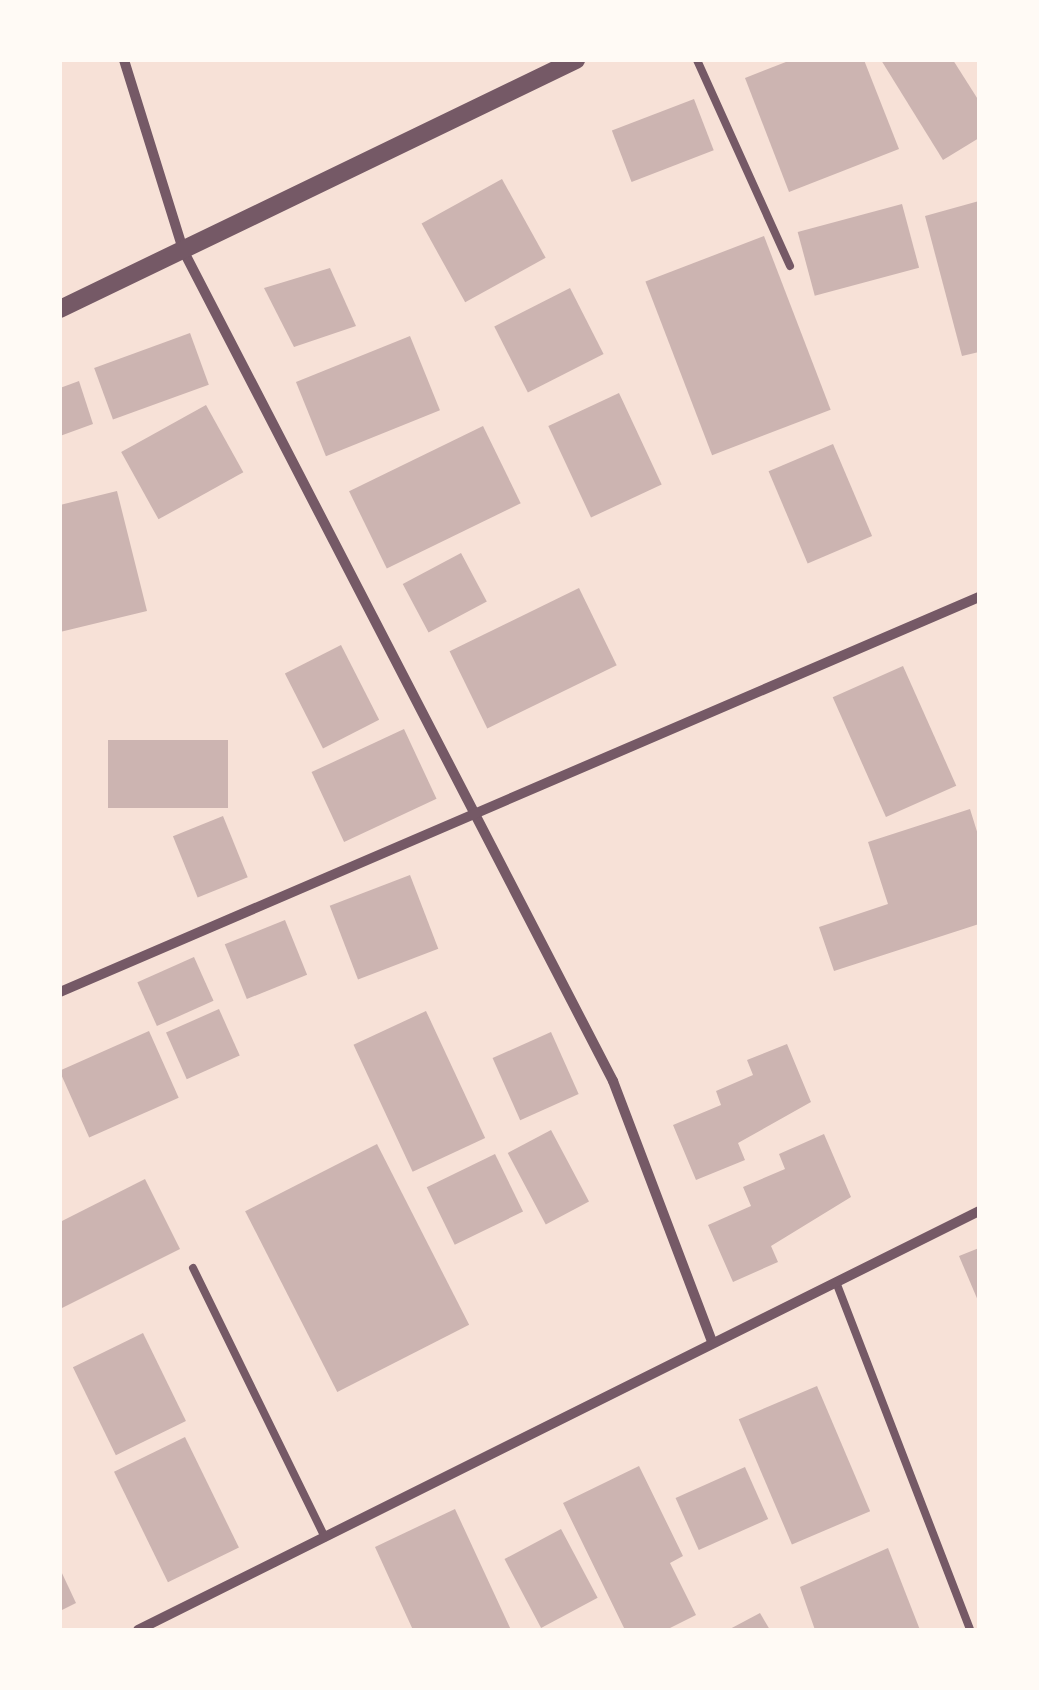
<!DOCTYPE html>
<style>
body{margin:0}
#map{position:relative;width:1039px;height:1690px;overflow:hidden;background:#f7e1d7;font-family:Spectral,serif}
div>[style]{position:absolute}
[style*='--x']{left:calc(var(--x)*1px);top:calc(var(--y)*1px);width:calc(var(--w)*1px);rotate:calc(var(--a)*1deg)}
.building>*{inset:0;background:#ccb4b1;transform-origin:0 0}
.service>*{height:8px;margin:-4px;padding:0 4px;transform-origin:4px;border-radius:4px;background:#755966}
.minor>*{height:10px;margin:-5px;padding:0 5px;transform-origin:5px;border-radius:5px;background:#755966}
.tertiary>*{height:18px;margin:-9px;padding:0 9px;transform-origin:9px;border-radius:9px;background:#755966}
span{translate:-50% -50%;white-space:nowrap;text-align:center;line-height:1.15;-webkit-text-stroke:10px #fffaf5;paint-order:stroke}
.frame{position:absolute;inset:0;border:62px solid #fffaf5;pointer-events:none}
</style>
<div id="map">
<div class="building">
<div style="clip-path:polygon(791px 60px,864px 60px,899px 149px,789px 192px,745px 78px)"></div>
<div style="clip-path:polygon(881px 60px,953px 60px,979px 101px,979px 138px,943px 160px)"></div>
<div style="left:694px;top:99px;width:55px;height:88px;rotate:69deg"></div>
<div style="left:502px;top:179px;width:90px;height:92px;rotate:61deg"></div>
<div style="clip-path:polygon(979px 201px,979px 352px,962px 356px,925px 216px)"></div>
<div style="left:902px;top:204px;width:66px;height:108px;rotate:75deg"></div>
<div style="left:764px;top:236px;width:186px;height:127px;rotate:69deg"></div>
<div style="clip-path:polygon(330px 268px,356px 326px,294px 347px,264px 288px)"></div>
<div style="left:570px;top:288px;width:74px;height:85px;rotate:63deg"></div>
<div style="left:190px;top:333px;width:55px;height:102px;rotate:70deg"></div>
<div style="left:410px;top:336px;width:80px;height:123px;rotate:68deg"></div>
<div style="clip-path:polygon(79px 381px,93px 424px,60px 436px,60px 388px)"></div>
<div style="left:619px;top:393px;width:101px;height:78px;rotate:65deg"></div>
<div style="left:206px;top:405px;width:77px;height:97px;rotate:61deg"></div>
<div style="left:483px;top:426px;width:86px;height:149px;rotate:64deg"></div>
<div style="left:833px;top:444px;width:100px;height:70px;rotate:67deg"></div>
<div style="clip-path:polygon(117px 491px,147px 611px,60px 632px,60px 505px)"></div>
<div style="left:461px;top:553px;width:55px;height:66px;rotate:62deg"></div>
<div style="left:579px;top:588px;width:86px;height:144px;rotate:64deg"></div>
<div style="left:341px;top:645px;width:84px;height:63px;rotate:63deg"></div>
<div style="left:903px;top:666px;width:131px;height:77px;rotate:66deg"></div>
<div style="left:404px;top:729px;width:77px;height:102px;rotate:65deg"></div>
<div style="left:108px;top:740px;width:120px;height:68px"></div>
<div style="clip-path:polygon(970px 809px,979px 838px,979px 924px,834px 971px,819px 927px,888px 904px,868px 842px)"></div>
<div style="left:223px;top:816px;width:66px;height:54px;rotate:68deg"></div>
<div style="left:410px;top:875px;width:79px;height:86px;rotate:69deg"></div>
<div style="left:285px;top:920px;width:59px;height:65px;rotate:68deg"></div>
<div style="left:194px;top:957px;width:48px;height:62px;rotate:66deg"></div>
<div style="left:219px;top:1009px;width:51px;height:58px;rotate:66deg"></div>
<div style="left:426px;top:1011px;width:140px;height:80px;rotate:65deg"></div>
<div style="left:149px;top:1031px;width:73px;height:98px;rotate:66deg"></div>
<div style="left:551px;top:1032px;width:68px;height:64px;rotate:66deg"></div>
<div style="clip-path:polygon(787px 1044px,811px 1102px,738px 1143px,745px 1160px,696px 1180px,673px 1125px,721px 1105px,716px 1091px,753px 1075px,747px 1060px)"></div>
<div style="left:551px;top:1130px;width:81px;height:49px;rotate:62deg"></div>
<div style="clip-path:polygon(824px 1134px,851px 1197px,771px 1246px,778px 1262px,733px 1282px,708px 1225px,751px 1206px,743px 1187px,785px 1169px,779px 1154px)"></div>
<div style="left:377px;top:1144px;width:203px;height:148px;rotate:63deg"></div>
<div style="left:495px;top:1154px;width:64px;height:76px;rotate:64deg"></div>
<div style="clip-path:polygon(145px 1179px,180px 1249px,60px 1309px,60px 1222px)"></div>
<div style="clip-path:polygon(979px 1248px,979px 1303px,959px 1256px)"></div>
<div style="left:143px;top:1333px;width:98px;height:78px;rotate:64deg"></div>
<div style="left:817px;top:1386px;width:136px;height:85px;rotate:67deg"></div>
<div style="left:185px;top:1437px;width:123px;height:79px;rotate:64deg"></div>
<div style="clip-path:polygon(639px 1466px,683px 1556px,670px 1563px,696px 1615px,666px 1630px,625px 1630px,563px 1503px)"></div>
<div style="left:745px;top:1467px;width:57px;height:76px;rotate:66deg"></div>
<div style="clip-path:polygon(455px 1509px,511px 1630px,413px 1630px,375px 1547px)"></div>
<div style="left:561px;top:1529px;width:78px;height:64px;rotate:62deg"></div>
<div style="clip-path:polygon(888px 1548px,920px 1630px,815px 1630px,800px 1587px)"></div>
<div style="clip-path:polygon(60px 1569px,76px 1603px,60px 1611px)"></div>
<div style="clip-path:polygon(760px 1613px,770px 1630px,728px 1630px)"></div>
</div>
<div class="service">
<div style="--x:697;--y:60;--w:226;--a:65.7"></div>
<div style="--x:193;--y:1268;--w:300;--a:63.9"></div>
<div style="--x:836;--y:1282;--w:373;--a:68.9"></div>
</div>
<div class="minor">
<div style="--x:124;--y:60;--w:199;--a:72.7"></div>
<div style="--x:183;--y:250;--w:936;--a:62.64"></div>
<div style="--x:613;--y:1081;--w:279;--a:69.2"></div>
<div style="--x:60;--y:992;--w:1000;--a:-23.26"></div>
<div style="--x:138;--y:1630;--w:940;--a:-26.48"></div>
</div>
<div class="tertiary">
<div style="--x:60;--y:309;--w:573;--a:-25.76"></div>
</div>
<div class="frame"></div>
</div>
